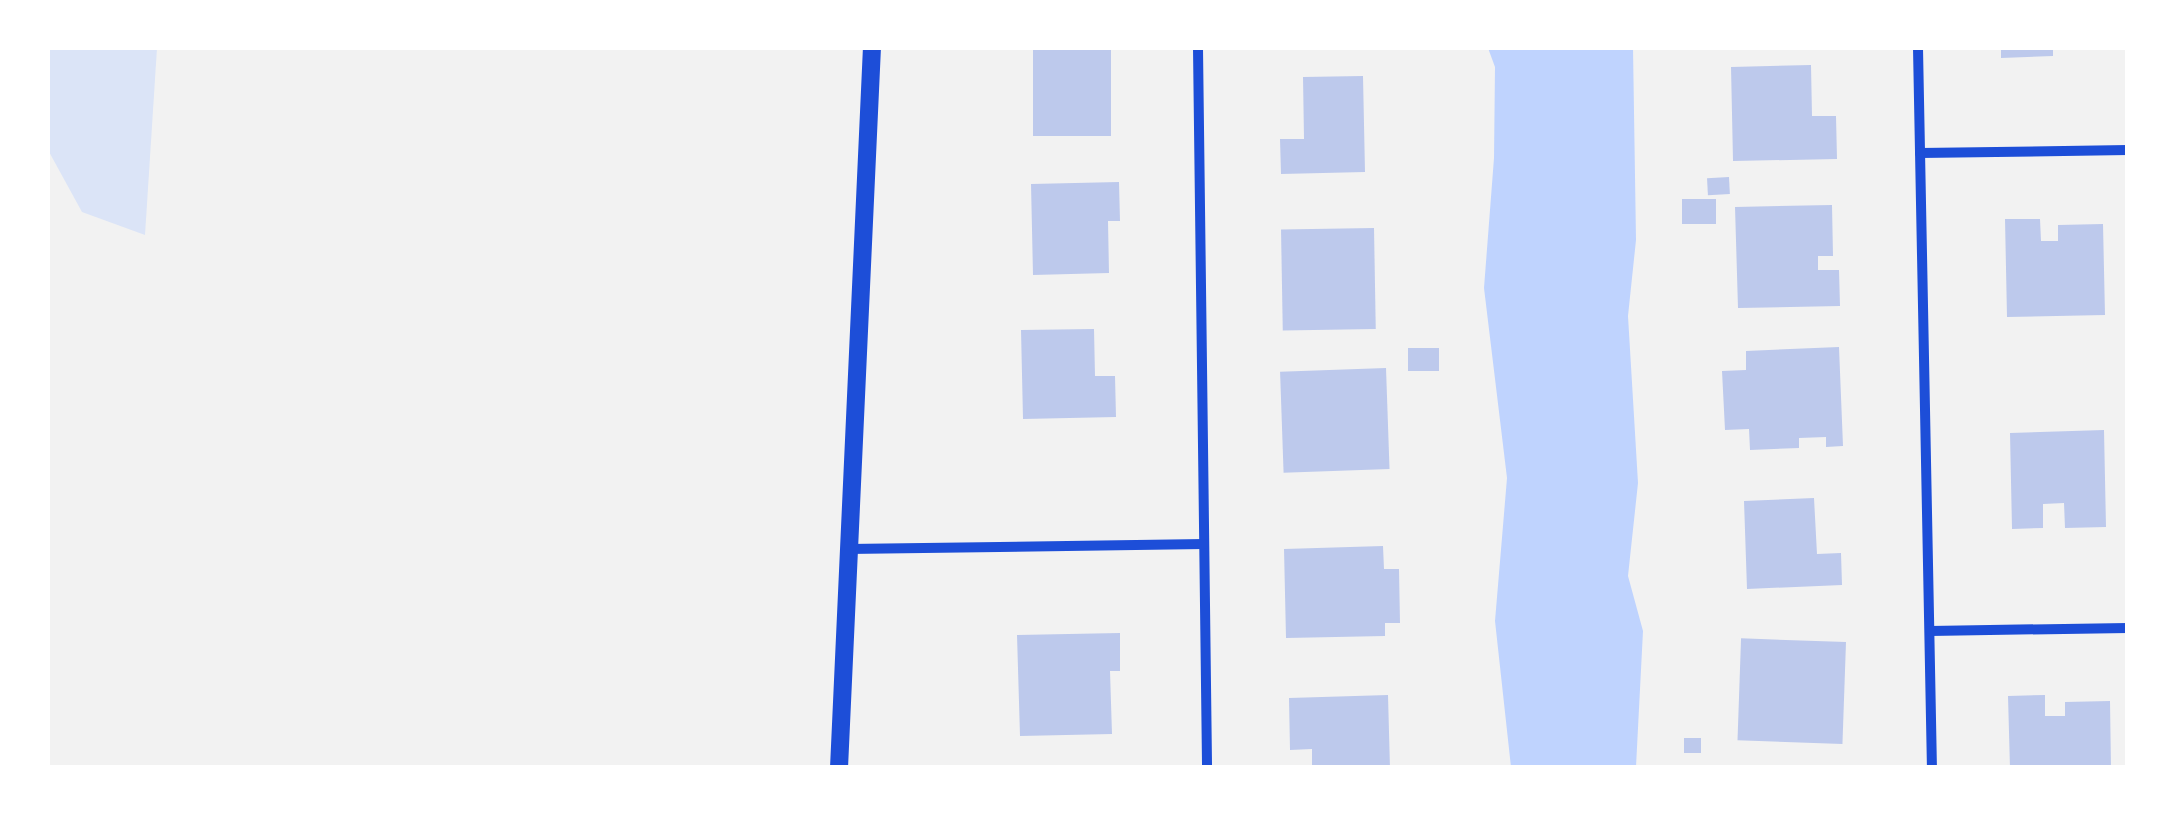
<!DOCTYPE html>
<style>
body{margin:0}
#map{position:relative;width:2175px;height:815px;overflow:hidden;background:#f2f2f2;font-family:"Alegreya Sans",sans-serif}
div>[style]{position:absolute}
[style*='--x']{left:calc(var(--x)*1px);top:calc(var(--y)*1px);width:calc(var(--w)*1px);rotate:calc(var(--a)*1deg)}
.green>*{inset:0;background:#dbe4f7}
.water>*{inset:0;background:#bfd3fe}
.building>*{inset:0;background:#bdc9ec;transform-origin:0 0}
.minor>*{height:10px;margin:-5px;padding:0 5px;transform-origin:5px;border-radius:5px;background:#1d4ed8}
.tertiary>*{height:18px;margin:-9px;padding:0 9px;transform-origin:9px;border-radius:9px;background:#1d4ed8}
span{translate:-50% -50%;white-space:nowrap;text-align:center;line-height:1.15;-webkit-text-stroke:10px #fff;paint-order:stroke}
.frame{position:absolute;inset:0;border:50px solid #fff;pointer-events:none}
</style>
<div id="map">
<div class="green">
<div style="clip-path:polygon(48px 48px,157px 48px,145px 235px,82px 212px,48px 150px)"></div>
</div>
<div class="water">
<div style="clip-path:polygon(1488px 48px,1633px 48px,1636px 240px,1628px 316px,1638px 483px,1628px 576px,1643px 631px,1636px 767px,1511px 767px,1495px 621px,1507px 478px,1484px 288px,1494px 158px,1495px 67px)"></div>
</div>
<div class="building">
<div style="left:1033px;top:48px;width:78px;height:88px"></div>
<div style="clip-path:polygon(2001px 48px,2053px 48px,2053px 56px,2001px 58px)"></div>
<div style="clip-path:polygon(1811px 65px,1812px 116px,1836px 116px,1837px 159px,1733px 161px,1731px 67px)"></div>
<div style="clip-path:polygon(1363px 76px,1365px 172px,1281px 174px,1280px 139px,1304px 139px,1303px 77px)"></div>
<div style="left:1729px;top:177px;width:17px;height:22px;rotate:87deg"></div>
<div style="clip-path:polygon(1119px 182px,1120px 221px,1108px 221px,1109px 273px,1033px 275px,1031px 184px)"></div>
<div style="left:1716px;top:199px;width:25px;height:34px;rotate:90deg"></div>
<div style="clip-path:polygon(1832px 205px,1833px 256px,1818px 256px,1818px 270px,1839px 270px,1840px 306px,1738px 308px,1735px 207px)"></div>
<div style="clip-path:polygon(2005px 219px,2040px 219px,2041px 241px,2058px 241px,2058px 225px,2103px 224px,2105px 315px,2007px 317px)"></div>
<div style="left:1374px;top:228px;width:101px;height:93px;rotate:89deg"></div>
<div style="clip-path:polygon(1094px 329px,1095px 376px,1115px 376px,1116px 417px,1023px 419px,1021px 330px)"></div>
<div style="clip-path:polygon(1839px 347px,1843px 446px,1826px 447px,1826px 437px,1799px 438px,1799px 448px,1750px 450px,1749px 429px,1725px 430px,1722px 371px,1746px 370px,1746px 351px)"></div>
<div style="left:1439px;top:348px;width:23px;height:31px;rotate:90deg"></div>
<div style="left:1386px;top:368px;width:101px;height:106px;rotate:88deg"></div>
<div style="clip-path:polygon(2104px 430px,2106px 527px,2065px 528px,2064px 503px,2043px 504px,2043px 528px,2012px 529px,2010px 433px)"></div>
<div style="clip-path:polygon(1814px 498px,1817px 554px,1841px 553px,1842px 585px,1747px 589px,1744px 501px)"></div>
<div style="clip-path:polygon(1383px 546px,1384px 569px,1399px 569px,1400px 623px,1385px 623px,1385px 636px,1286px 638px,1284px 549px)"></div>
<div style="clip-path:polygon(1120px 633px,1120px 671px,1110px 671px,1112px 734px,1020px 736px,1017px 635px)"></div>
<div style="left:1846px;top:642px;width:102px;height:105px;rotate:92deg"></div>
<div style="clip-path:polygon(1388px 695px,1390px 768px,1312px 768px,1312px 749px,1290px 750px,1289px 698px)"></div>
<div style="clip-path:polygon(2045px 695px,2045px 716px,2065px 716px,2065px 702px,2110px 701px,2111px 768px,2010px 768px,2008px 696px)"></div>
<div style="left:1684px;top:738px;width:17px;height:15px"></div>
</div>
<div class="minor">
<div style="--x:1198;--y:48;--w:720;--a:89.28"></div>
<div style="--x:1918;--y:48;--w:720;--a:88.89"></div>
<div style="--x:1920;--y:153;--w:208;--a:-0.8"></div>
<div style="--x:848;--y:549;--w:356;--a:-0.8"></div>
<div style="--x:1930;--y:631;--w:198;--a:-0.9"></div>
</div>
<div class="tertiary">
<div style="--x:839;--y:768;--w:721;--a:-87.38"></div>
</div>
<div class="frame"></div>
</div>
